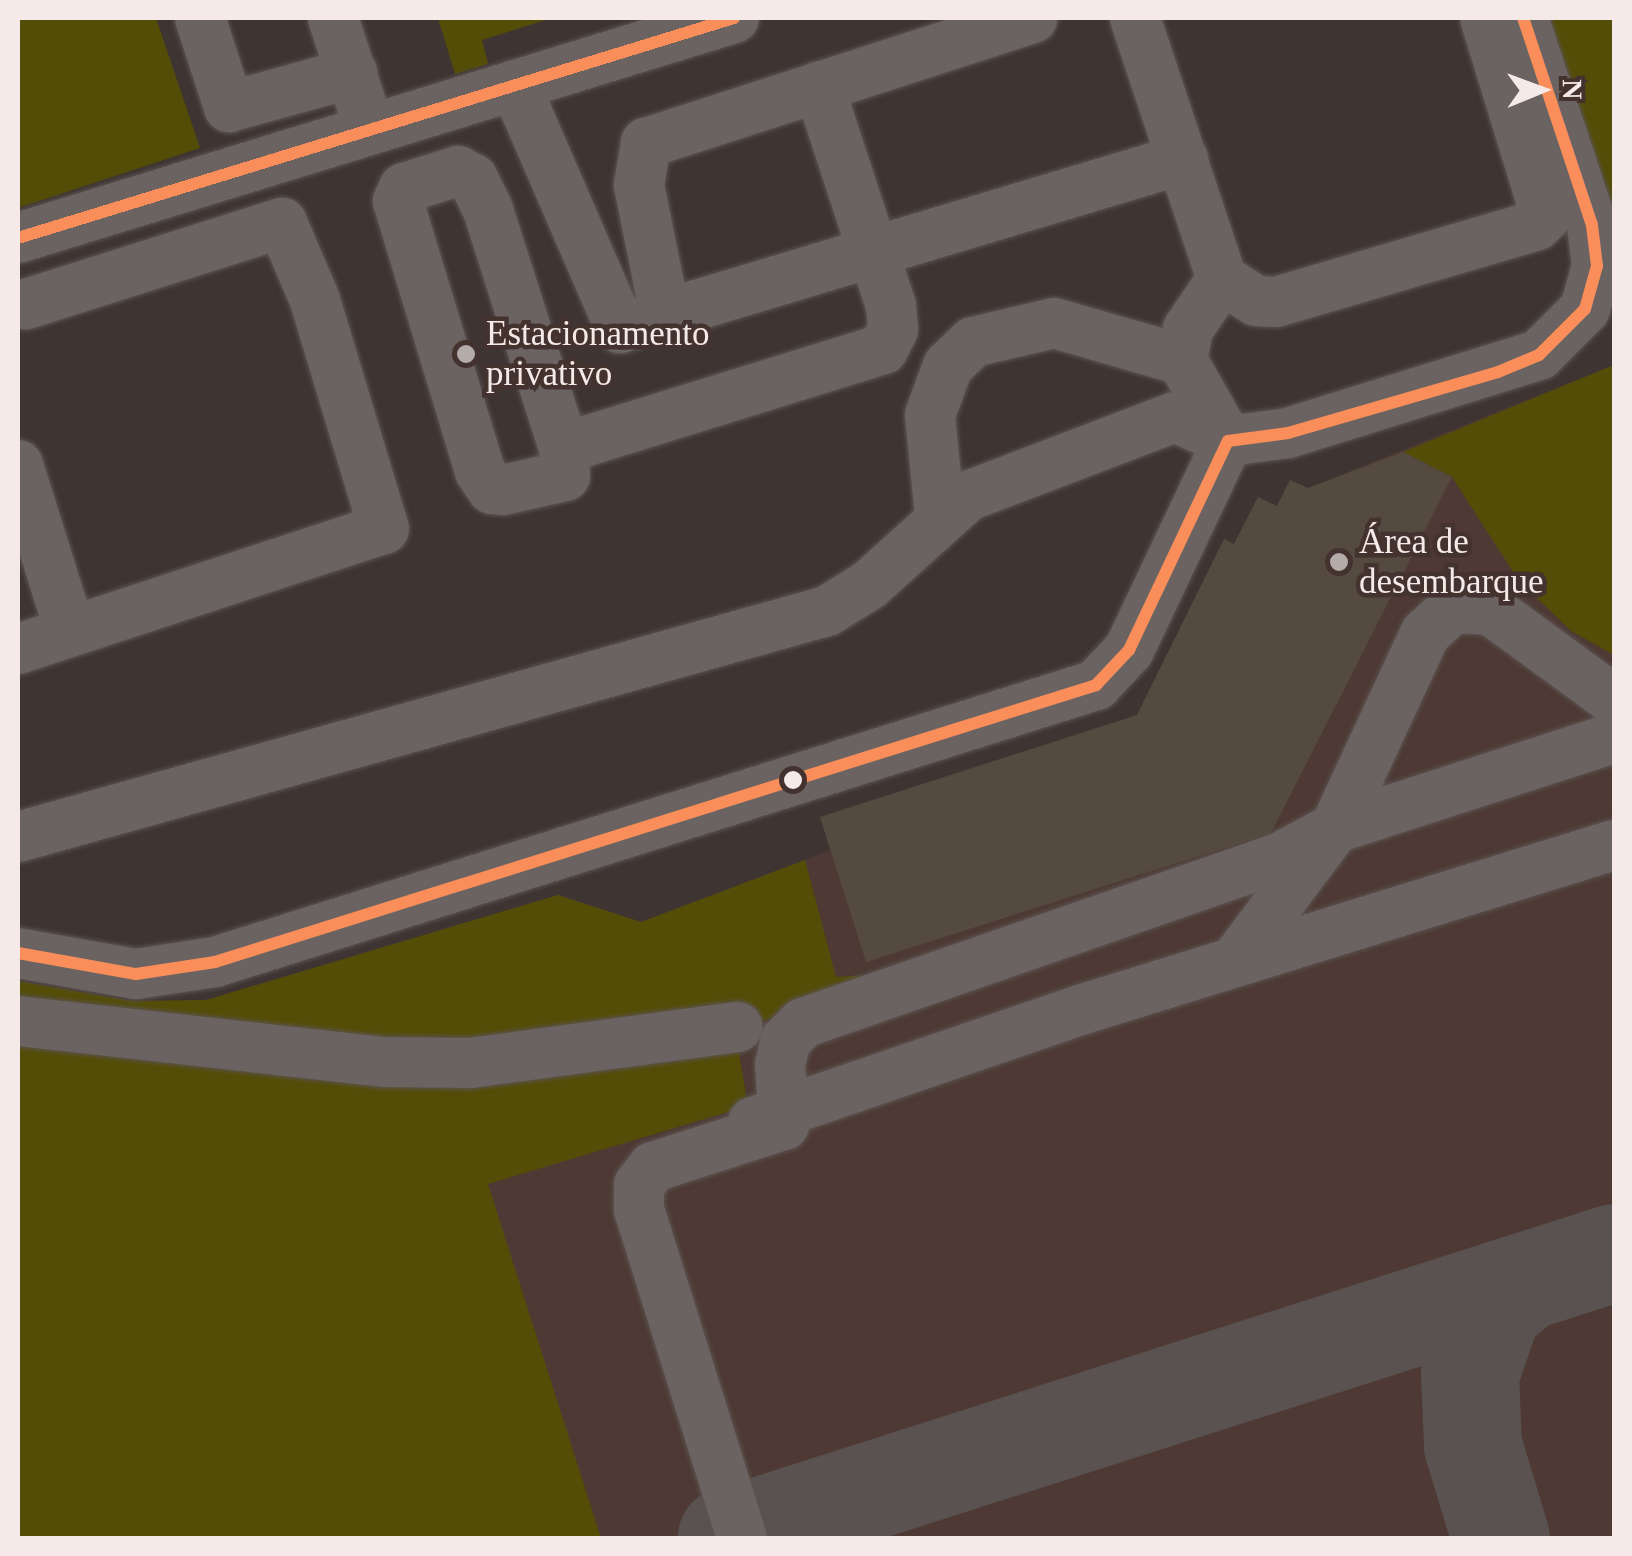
<!DOCTYPE html>
<meta charset="utf-8">
<style>
body{margin:0}
#map{position:relative;width:1632px;height:1556px;overflow:hidden;background:#3e3533;font-family:Georgia,serif}
div>[style]{position:absolute}
[style*='--x']{left:calc(var(--x)*1px);top:calc(var(--y)*1px);width:calc(var(--w)*1px);rotate:calc(var(--a)*1deg)}
.built>*{inset:0;background:#4e3934}
.green>*{inset:0;background:#544d07}
.taxiway>*{height:98px;margin:-49px;padding:0 49px;transform-origin:49px;border-radius:49px;background:#595250}
.building>*{inset:0;background:#554a40}
.roads{filter:drop-shadow(0 0 2px #5b5350) drop-shadow(0 0 2px #5b5350)}
.minor>*{height:50px;margin:-25px;padding:0 25px;transform-origin:25px;border-radius:25px;background:#6a6361}
.bus-1>*{height:12px;margin:-6px;padding:0 6px;transform-origin:6px;border-radius:6px;background:#fa8e5a}
.dots>*{width:28px;height:28px;translate:-50% -50%;box-sizing:border-box;border:5px solid #43322e;border-radius:50%}
span{translate:-50% -50%;white-space:nowrap;text-align:center;line-height:1.15;-webkit-text-stroke:9px #43322e;paint-order:stroke}
.poi-label{font-size:35px;color:#f5eae7}
.left{translate:0 -50%;text-align:left}
.frame{position:absolute;inset:0;border:20px solid #f5eae7;pointer-events:none}
.north{position:absolute;left:1492px;top:40px;width:100px;height:100px;-webkit-text-stroke:8px #43322e;paint-order:stroke;rotate:89deg;font-size:28px;font-weight:700;line-height:40px;text-align:center;color:#f5eae7}
.north::after{content:'';display:block;margin:auto;width:35px;height:45px;background:#f5eae7;clip-path:polygon(50% 0,100% 100%,50% 72%,0 100%)}
</style>
<div id="map">
<div class="built">
<div style="clip-path:polygon(1614px 365px,1614px 1538px,18px 1538px,18px 981px,132px 1001px,206px 1000px,558px 895px,641px 922px,805px 860px,830px 850px,820px 817px,1137px 715px,1224px 539px,1234px 544px,1258px 497px,1277px 506px,1290px 480px,1308px 488px)"></div>
</div>
<div class="green">
<div style="clip-path:polygon(18px 18px,156px 18px,200px 148px,18px 208px)"></div>
<div style="clip-path:polygon(438px 18px,552px 18px,482px 40px,488px 64px,455px 74px)"></div>
<div style="clip-path:polygon(1550px 18px,1614px 18px,1614px 252px)"></div>
<div style="clip-path:polygon(1614px 365px,1614px 655px,1571px 631px,1519px 581px,1452px 477px,1403px 452px)"></div>
<div style="clip-path:polygon(805px 860px,836px 977px,865px 975px,868px 990px,759px 1022px,738px 1047px,748px 1106px,488px 1184px,601px 1538px,18px 1538px,18px 981px,132px 1001px,206px 1000px,558px 895px,641px 922px)"></div>
</div>
<div class="taxiway">
<div style="--x:727;--y:1537;--w:931;--a:-17.75"></div>
<div style="--x:1501;--y:1538;--w:96;--a:-106.9"></div>
<div style="--x:1473;--y:1446;--w:71;--a:-92.4"></div>
<div style="--x:1470;--y:1375;--w:71;--a:-71.1"></div>
<div style="--x:1493;--y:1308;--w:39;--a:-40"></div>
</div>
<div class="building">
<div style="clip-path:polygon(1403px 452px,1452px 477px,1271px 833px,866px 962px,820px 817px,1137px 715px,1224px 539px,1234px 544px,1258px 497px,1277px 506px,1290px 480px,1308px 488px)"></div>
</div>
<div class="roads">
<div class="minor">
<div style="--x:200;--y:18;--w:94;--a:72"></div>
<div style="--x:229;--y:107;--w:128;--a:-15.5"></div>
<div style="--x:333;--y:18;--w:89;--a:71.8"></div>
<div style="--x:1135;--y:18;--w:275;--a:71.6"></div>
<div style="--x:1222;--y:279;--w:40;--a:32.9"></div>
<div style="--x:1256;--y:301;--w:20;--a:3"></div>
<div style="--x:1276;--y:302;--w:272;--a:-16.4"></div>
<div style="--x:1537;--y:225;--w:13;--a:-45"></div>
<div style="--x:1546;--y:216;--w:207;--a:-107.1"></div>
<div style="--x:515;--y:85;--w:265;--a:66.6"></div>
<div style="--x:620;--y:328;--w:588;--a:-16.71"></div>
<div style="--x:458;--y:171;--w:17;--a:28"></div>
<div style="--x:473;--y:179;--w:34;--a:64"></div>
<div style="--x:488;--y:210;--w:250;--a:72.3"></div>
<div style="--x:564;--y:448;--w:28;--a:88"></div>
<div style="--x:565;--y:476;--w:64;--a:167.3"></div>
<div style="--x:503;--y:490;--w:11;--a:-175"></div>
<div style="--x:492;--y:489;--w:22;--a:-124"></div>
<div style="--x:480;--y:471;--w:282;--a:-106.9"></div>
<div style="--x:398;--y:201;--w:14;--a:-65"></div>
<div style="--x:404;--y:188;--w:57;--a:-17.5"></div>
<div style="--x:18;--y:238;--w:749;--a:-17.08"></div>
<div style="--x:666;--y:319;--w:137;--a:-101.4"></div>
<div style="--x:639;--y:185;--w:43;--a:-80.5"></div>
<div style="--x:646;--y:143;--w:406;--a:-17.9"></div>
<div style="--x:1182;--y:360;--w:32;--a:-79"></div>
<div style="--x:1188;--y:329;--w:60;--a:-55.8"></div>
<div style="--x:564;--y:448;--w:334;--a:-17.2"></div>
<div style="--x:883;--y:349;--w:22;--a:-63"></div>
<div style="--x:893;--y:329;--w:23;--a:-95"></div>
<div style="--x:891;--y:306;--w:231;--a:-108.2"></div>
<div style="--x:18;--y:465;--w:174;--a:72.6"></div>
<div style="--x:940;--y:517;--w:102;--a:-95.6"></div>
<div style="--x:930;--y:415;--w:52;--a:-69.8"></div>
<div style="--x:948;--y:366;--w:35;--a:-44"></div>
<div style="--x:973;--y:342;--w:83;--a:-13.2"></div>
<div style="--x:1054;--y:323;--w:133;--a:16.1"></div>
<div style="--x:1182;--y:360;--w:93;--a:60.4"></div>
<div style="--x:18;--y:649;--w:385;--a:-18.2"></div>
<div style="--x:384;--y:529;--w:239;--a:-106.8"></div>
<div style="--x:315;--y:300;--w:84;--a:-113.2"></div>
<div style="--x:282;--y:223;--w:269;--a:162.4"></div>
<div style="--x:18;--y:837;--w:840;--a:-15.61"></div>
<div style="--x:827;--y:611;--w:49;--a:-31.8"></div>
<div style="--x:869;--y:585;--w:133;--a:-42"></div>
<div style="--x:968;--y:496;--w:222;--a:-20.9"></div>
<div style="--x:1175;--y:417;--w:58;--a:24.4"></div>
<div style="--x:1228;--y:441;--w:61;--a:-7.6"></div>
<div style="--x:1288;--y:433;--w:263;--a:-17.3"></div>
<div style="--x:1539;--y:355;--w:65;--a:-45"></div>
<div style="--x:1585;--y:309;--w:45;--a:-74.4"></div>
<div style="--x:1597;--y:266;--w:41;--a:-97"></div>
<div style="--x:1592;--y:225;--w:218;--a:-108.4"></div>
<div style="--x:18;--y:953;--w:120;--a:10.1"></div>
<div style="--x:136;--y:974;--w:80;--a:-8.6"></div>
<div style="--x:215;--y:962;--w:924;--a:-17.45"></div>
<div style="--x:1096;--y:685;--w:48;--a:-46.7"></div>
<div style="--x:1129;--y:650;--w:231;--a:-64.7"></div>
<div style="--x:1236;--y:960;--w:165;--a:-53.1"></div>
<div style="--x:1335;--y:828;--w:293;--a:-17.9"></div>
<div style="--x:18;--y:1021;--w:368;--a:6.4"></div>
<div style="--x:384;--y:1062;--w:87;--a:0.7"></div>
<div style="--x:471;--y:1063;--w:269;--a:-7.7"></div>
<div style="--x:753;--y:1122;--w:346;--a:-18.9"></div>
<div style="--x:1080;--y:1010;--w:559;--a:-17.17"></div>
<div style="--x:742;--y:1538;--w:344;--a:-107.4"></div>
<div style="--x:639;--y:1210;--w:25;--a:-90"></div>
<div style="--x:639;--y:1185;--w:23;--a:-52"></div>
<div style="--x:653;--y:1167;--w:138;--a:-17.8"></div>
<div style="--x:784;--y:1125;--w:60;--a:-93.8"></div>
<div style="--x:780;--y:1065;--w:26;--a:-77"></div>
<div style="--x:786;--y:1040;--w:24;--a:-45"></div>
<div style="--x:803;--y:1023;--w:504;--a:-19.12"></div>
<div style="--x:1279;--y:858;--w:64;--a:-28.2"></div>
<div style="--x:1335;--y:828;--w:214;--a:-65.1"></div>
<div style="--x:1425;--y:634;--w:38;--a:-43"></div>
<div style="--x:1453;--y:608;--w:38;--a:3"></div>
<div style="--x:1491;--y:610;--w:152;--a:36.2"></div>
</div>
</div>
<div class="bus-1">
<div style="--x:18;--y:238;--w:749;--a:-17.08"></div>
<div style="--x:18;--y:953;--w:120;--a:10.1"></div>
<div style="--x:136;--y:974;--w:80;--a:-8.6"></div>
<div style="--x:215;--y:962;--w:924;--a:-17.45"></div>
<div style="--x:1096;--y:685;--w:48;--a:-46.7"></div>
<div style="--x:1129;--y:650;--w:231;--a:-64.7"></div>
<div style="--x:1228;--y:441;--w:61;--a:-7.6"></div>
<div style="--x:1288;--y:433;--w:219;--a:-16.2"></div>
<div style="--x:1498;--y:372;--w:44;--a:-22.5"></div>
<div style="--x:1539;--y:355;--w:65;--a:-45"></div>
<div style="--x:1585;--y:309;--w:45;--a:-74.4"></div>
<div style="--x:1597;--y:266;--w:41;--a:-97"></div>
<div style="--x:1592;--y:225;--w:218;--a:-108.4"></div>
</div>
<div class="dots">
<div style="left:466px;top:354px;background:#b5aba8"></div>
<div style="left:1339px;top:562px;background:#b5aba8"></div>
<div style="left:793px;top:780px;background:#f5eae7"></div>
</div>
<div class="poi-label">
<span class="left" style="left:486px;top:354px">Estacionamento<br>privativo</span>
<span class="left" style="left:1359px;top:562px">Área de<br>desembarque</span>
</div>
<div class="frame"></div>
<div class="north">N</div>
</div>
